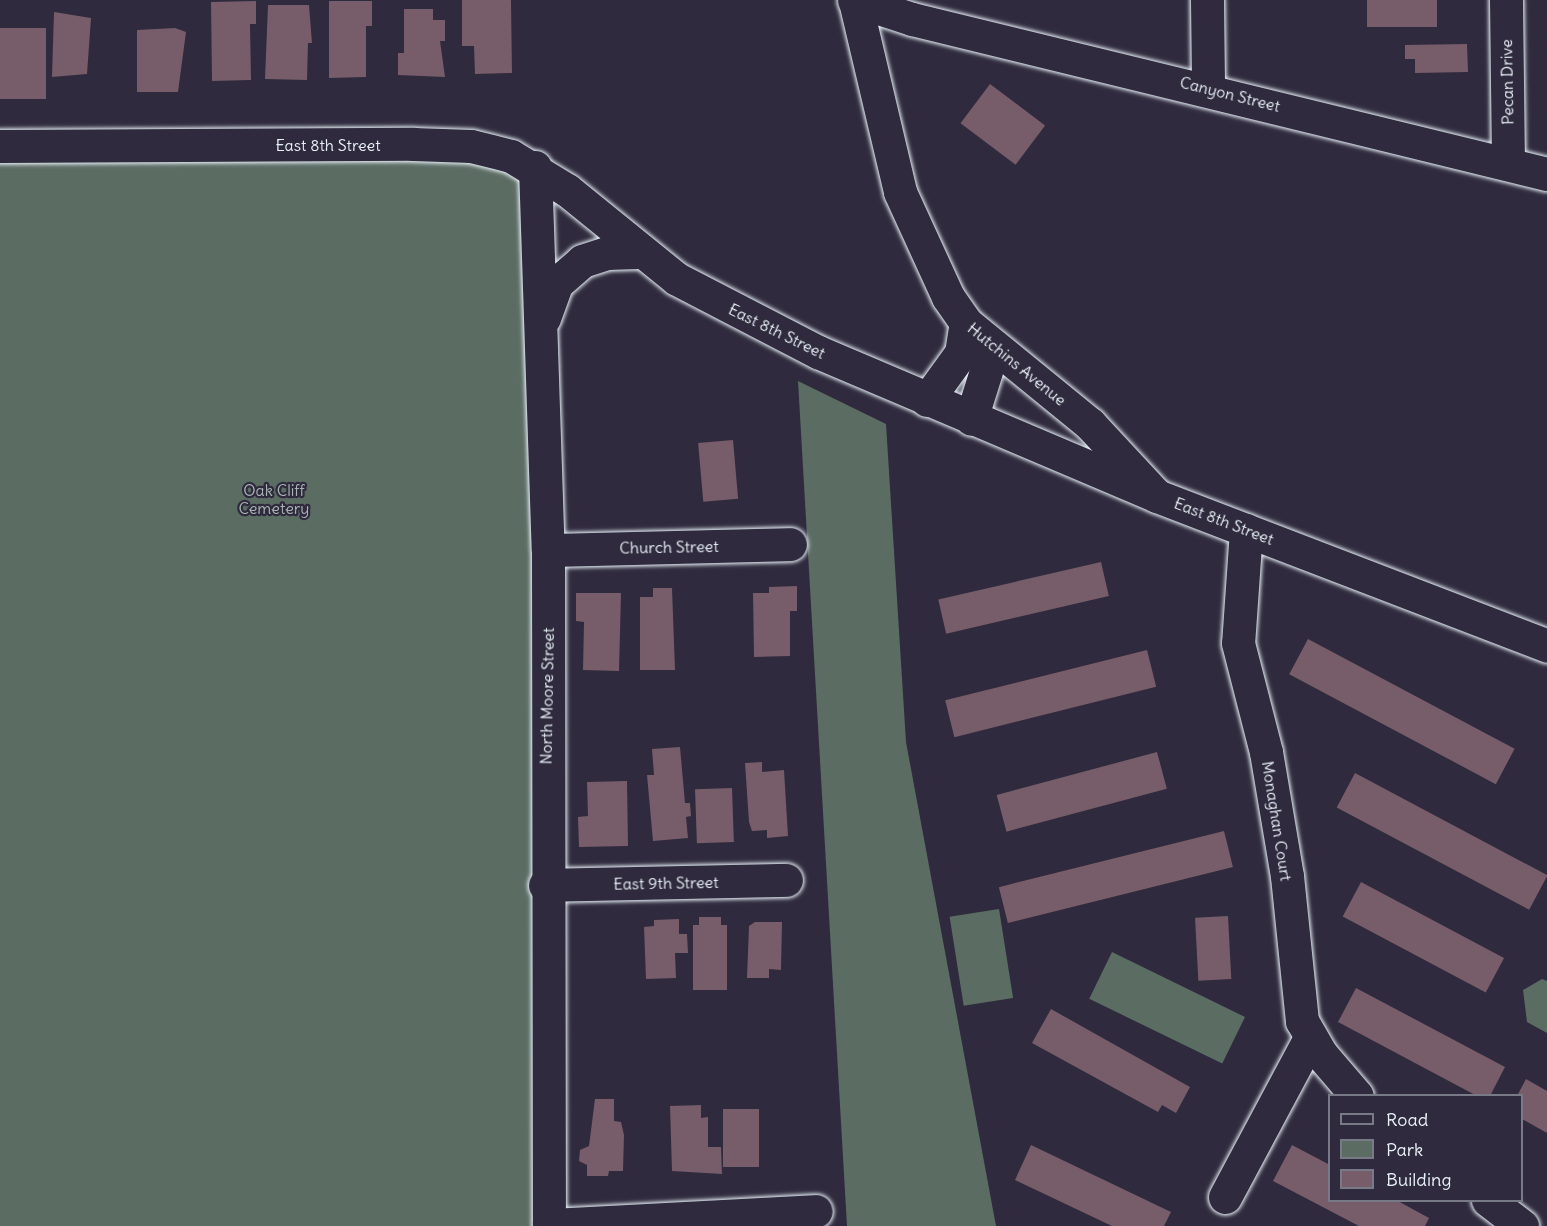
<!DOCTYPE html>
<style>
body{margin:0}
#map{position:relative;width:1547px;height:1226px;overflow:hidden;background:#2f2a3d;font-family:Delius,sans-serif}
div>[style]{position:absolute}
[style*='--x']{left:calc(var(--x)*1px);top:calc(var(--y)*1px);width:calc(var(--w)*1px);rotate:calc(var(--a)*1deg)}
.green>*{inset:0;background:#5b6c63;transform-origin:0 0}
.building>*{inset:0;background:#765d69;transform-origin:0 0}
.roads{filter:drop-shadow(0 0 2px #e8f1f8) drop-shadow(0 0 2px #e8f1f8)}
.minor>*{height:33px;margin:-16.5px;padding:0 16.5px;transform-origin:16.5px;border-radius:16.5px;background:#2f2a3d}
.major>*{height:33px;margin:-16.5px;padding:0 16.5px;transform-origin:16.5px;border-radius:16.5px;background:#2f2a3d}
span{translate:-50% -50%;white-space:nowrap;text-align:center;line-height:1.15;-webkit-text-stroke:4.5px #2f2a3d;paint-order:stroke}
.street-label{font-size:16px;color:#e8f1f8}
.park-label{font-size:16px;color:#a9b5b5}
.legend{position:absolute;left:1328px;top:1094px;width:195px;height:108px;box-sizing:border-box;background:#2f2a3d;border:2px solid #797a88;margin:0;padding:8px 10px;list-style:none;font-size:18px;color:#e8f1f8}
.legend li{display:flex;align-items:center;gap:12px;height:30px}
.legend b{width:30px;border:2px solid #797a88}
</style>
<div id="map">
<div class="green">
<div style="left:0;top:161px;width:549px;height:1065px"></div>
<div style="clip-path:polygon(798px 381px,886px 424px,906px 742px,996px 1226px,847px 1226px)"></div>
<div style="left:999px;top:909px;width:90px;height:50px;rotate:81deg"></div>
<div style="left:1112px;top:952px;width:148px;height:52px;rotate:26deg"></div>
<div style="clip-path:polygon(1542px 979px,1547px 981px,1547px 1033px,1527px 1022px,1523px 990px)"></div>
</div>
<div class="building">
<div style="clip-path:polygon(462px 0,511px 0,512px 73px,475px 74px,474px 46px,462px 46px)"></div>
<div style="left:1367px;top:0;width:70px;height:27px"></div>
<div style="clip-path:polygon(256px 1px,256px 24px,250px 24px,251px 80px,212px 81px,211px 2px)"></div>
<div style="clip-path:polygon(329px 1px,372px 1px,372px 26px,366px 26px,366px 77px,329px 78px)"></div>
<div style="clip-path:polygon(268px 5px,309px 5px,312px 43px,308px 43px,307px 80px,265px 79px)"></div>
<div style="clip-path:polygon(404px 9px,433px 9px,433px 20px,445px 20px,445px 41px,440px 41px,445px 77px,398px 75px,398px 53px,404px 53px)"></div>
<div style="clip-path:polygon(54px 12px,91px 18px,87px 74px,52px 77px)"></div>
<div style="left:0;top:28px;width:46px;height:71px"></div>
<div style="clip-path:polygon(175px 28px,186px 32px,178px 92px,137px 92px,137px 30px)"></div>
<div style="clip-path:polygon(1467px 44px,1468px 72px,1415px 73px,1415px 59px,1405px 59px,1405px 45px)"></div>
<div style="left:990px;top:84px;width:69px;height:49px;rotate:37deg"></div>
<div style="left:733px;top:440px;width:59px;height:35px;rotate:85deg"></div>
<div style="left:1101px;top:562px;width:35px;height:167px;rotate:77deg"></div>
<div style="clip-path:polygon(797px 586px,797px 611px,790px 611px,790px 656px,754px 657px,753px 593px,769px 593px,769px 587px)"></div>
<div style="clip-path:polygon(653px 588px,672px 588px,675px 670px,640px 670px,640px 597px,653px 597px)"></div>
<div style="clip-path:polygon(576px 593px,621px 593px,619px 671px,583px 670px,584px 622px,576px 621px)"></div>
<div style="left:1308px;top:639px;width:234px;height:40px;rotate:28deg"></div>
<div style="left:1147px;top:650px;width:38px;height:208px;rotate:76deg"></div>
<div style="clip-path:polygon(680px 747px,685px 803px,690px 803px,691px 816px,686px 817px,688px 838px,653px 841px,647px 775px,654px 775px,652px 749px)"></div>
<div style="left:1157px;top:752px;width:38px;height:166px;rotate:75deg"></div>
<div style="clip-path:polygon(762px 762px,762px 772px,784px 770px,788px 836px,767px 838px,767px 830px,752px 831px,749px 822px,745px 763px)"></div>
<div style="left:1355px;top:773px;width:218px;height:39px;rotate:28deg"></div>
<div style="clip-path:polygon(627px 781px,628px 846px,579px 847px,578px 817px,588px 816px,587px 782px)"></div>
<div style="left:732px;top:788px;width:54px;height:37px;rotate:88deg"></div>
<div style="left:1224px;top:831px;width:37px;height:232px;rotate:76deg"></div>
<div style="left:1361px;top:882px;width:162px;height:39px;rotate:28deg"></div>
<div style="left:1228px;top:916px;width:63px;height:33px;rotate:87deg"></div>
<div style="clip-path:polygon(699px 917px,721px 917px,721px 925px,727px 925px,727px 990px,693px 990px,693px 925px,699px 925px)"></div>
<div style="clip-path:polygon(679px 919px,679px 934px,687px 934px,688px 953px,675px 953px,676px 978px,646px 979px,644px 927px,654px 926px,654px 920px)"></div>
<div style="clip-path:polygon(755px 922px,782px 922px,781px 970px,769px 969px,769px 978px,747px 978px,749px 926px)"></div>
<div style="clip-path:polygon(1356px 988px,1505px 1067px,1490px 1096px,1477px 1096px,1338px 1022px)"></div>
<div style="clip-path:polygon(1051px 1009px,1190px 1087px,1176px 1113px,1162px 1105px,1158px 1112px,1032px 1043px)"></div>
<div style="clip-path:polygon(1526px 1079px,1547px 1091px,1547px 1133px,1522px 1119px,1522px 1096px,1517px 1096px)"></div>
<div style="clip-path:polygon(595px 1099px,614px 1099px,614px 1121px,621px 1122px,624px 1135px,623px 1171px,609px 1171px,608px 1176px,587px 1176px,587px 1165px,579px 1161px,580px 1150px,589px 1146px)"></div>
<div style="clip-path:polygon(701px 1105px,701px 1118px,708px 1117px,708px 1147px,721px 1147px,722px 1174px,672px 1171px,670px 1106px)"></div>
<div style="left:723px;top:1109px;width:36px;height:58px"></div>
<div style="clip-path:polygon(1031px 1145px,1171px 1212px,1164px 1226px,1112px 1226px,1015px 1180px)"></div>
<div style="clip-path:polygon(1292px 1145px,1330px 1165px,1330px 1200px,1396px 1200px,1429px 1218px,1425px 1226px,1359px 1226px,1273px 1181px)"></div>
</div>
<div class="roads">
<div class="minor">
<div style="--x:854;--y:0;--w:61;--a:18.1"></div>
<div style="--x:912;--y:19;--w:654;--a:13.72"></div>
<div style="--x:1207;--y:0;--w:88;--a:89.3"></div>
<div style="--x:1506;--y:0;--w:164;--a:89.3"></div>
<div style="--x:855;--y:1;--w:196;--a:76.7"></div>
<div style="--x:900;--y:192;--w:115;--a:65.4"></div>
<div style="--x:948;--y:297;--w:32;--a:55"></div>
<div style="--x:966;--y:323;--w:160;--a:39.2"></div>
<div style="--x:1090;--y:424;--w:98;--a:47.1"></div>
<div style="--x:535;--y:167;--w:383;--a:88.1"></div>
<div style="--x:548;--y:550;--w:676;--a:89.92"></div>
<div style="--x:544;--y:318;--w:37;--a:-70"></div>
<div style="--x:557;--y:283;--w:33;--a:-41"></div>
<div style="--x:582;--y:261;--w:26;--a:-18"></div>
<div style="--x:607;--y:253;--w:31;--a:-2"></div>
<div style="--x:1246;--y:530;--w:113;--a:94"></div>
<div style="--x:1238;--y:643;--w:113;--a:75.6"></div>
<div style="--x:1266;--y:752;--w:126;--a:80.4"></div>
<div style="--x:1287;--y:876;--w:146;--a:84.1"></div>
<div style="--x:1302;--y:1021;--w:38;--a:60"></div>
<div style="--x:1321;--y:1054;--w:55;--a:49.4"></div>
<div style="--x:548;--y:550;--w:242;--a:-1.4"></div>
<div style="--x:545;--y:885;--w:241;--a:-1.2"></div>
<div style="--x:1225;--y:1197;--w:180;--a:-61.9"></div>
<div style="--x:1488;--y:1200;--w:43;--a:37.4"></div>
<div style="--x:549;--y:1225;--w:267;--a:-3"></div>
</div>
<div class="major">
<div style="--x:0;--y:146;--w:413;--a:-0.3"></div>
<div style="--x:413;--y:144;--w:58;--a:2"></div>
<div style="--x:471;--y:146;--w:41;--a:14"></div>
<div style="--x:511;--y:156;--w:66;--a:31.3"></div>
<div style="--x:567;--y:190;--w:141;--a:39"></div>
<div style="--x:677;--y:279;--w:159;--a:27.4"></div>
<div style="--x:818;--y:352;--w:368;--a:23"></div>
<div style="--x:1157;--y:496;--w:418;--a:21"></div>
<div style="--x:966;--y:323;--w:32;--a:56"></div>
<div style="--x:984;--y:350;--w:21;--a:85"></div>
<div style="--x:986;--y:371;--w:50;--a:107.4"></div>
<div style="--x:927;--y:400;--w:58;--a:-54.1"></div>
<div style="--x:961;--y:353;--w:30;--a:-81"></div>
</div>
</div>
<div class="street-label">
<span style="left:1507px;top:82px;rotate:-91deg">Pecan Drive</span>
<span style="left:1230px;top:94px;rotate:14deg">Canyon Street</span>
<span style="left:328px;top:145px">East 8th Street</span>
<span style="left:777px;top:331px;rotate:26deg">East 8th Street</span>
<span style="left:1017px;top:364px;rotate:39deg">Hutchins Avenue</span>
<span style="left:1224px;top:521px;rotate:21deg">East 8th Street</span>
<span style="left:669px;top:547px;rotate:-1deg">Church Street</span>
<span style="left:547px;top:696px;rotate:-89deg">North Moore Street</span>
<span style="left:1277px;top:821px;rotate:81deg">Monaghan Court</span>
<span style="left:666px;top:883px;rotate:-1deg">East 9th Street</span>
</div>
<div class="park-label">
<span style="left:274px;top:499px">Oak Cliff<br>Cemetery</span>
</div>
<ul class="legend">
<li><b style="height:8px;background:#2f2a3d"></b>Road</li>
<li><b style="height:16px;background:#5b6c63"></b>Park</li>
<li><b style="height:16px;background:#765d69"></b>Building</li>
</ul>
</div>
